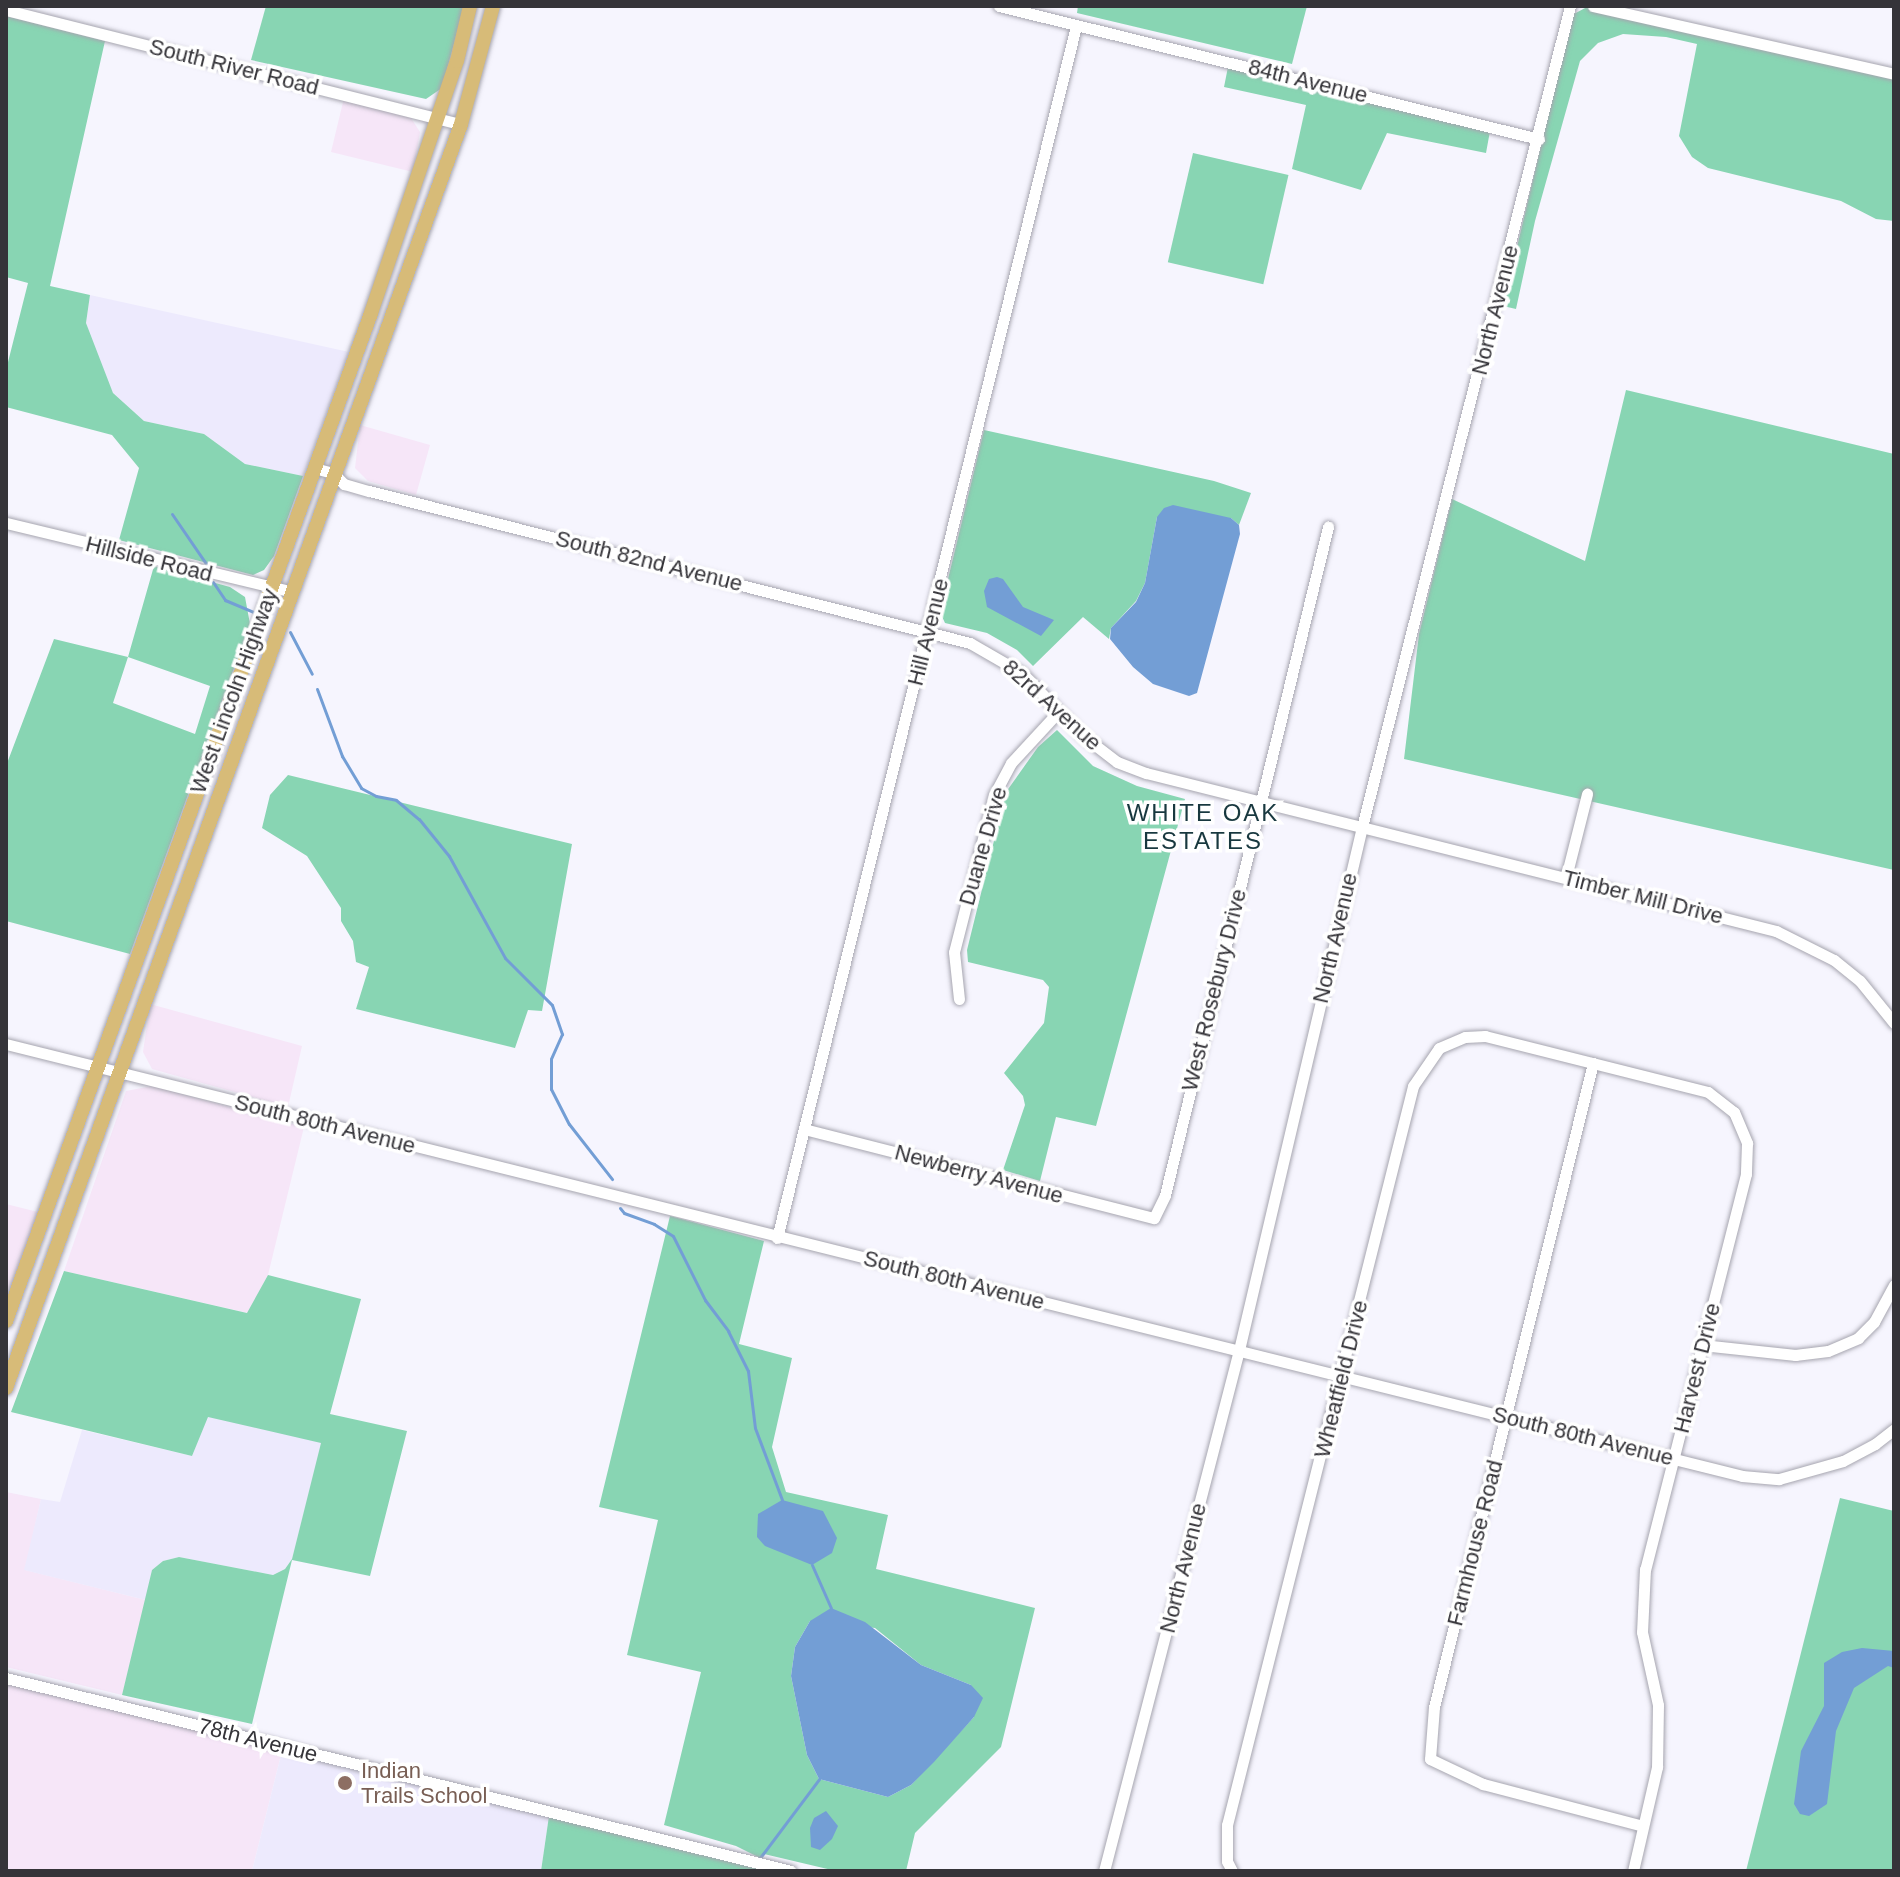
<!DOCTYPE html>
<style>
body{margin:0}
#map{position:relative;width:1900px;height:1877px;overflow:hidden;background:#f6f5fe;font-family:Arial,sans-serif}
div>[style]{position:absolute}
[style*='--x']{left:calc(var(--x)*1px);top:calc(var(--y)*1px);width:calc(var(--w)*1px);rotate:calc(var(--a)*1deg)}
.commercial>*{inset:0;background:#f6e6f8}
.built>*{inset:0;background:#edeafd}
.green>*{inset:0;background:#88d5b3;transform-origin:0 0}
.water>*{inset:0;background:#739ed5}
.stream>*{height:3px;margin:-1.5px;padding:0 1.5px;transform-origin:1.5px;border-radius:1.5px;background:#739ed5}
.roads{filter:drop-shadow(0 0 2px #a6a5af) drop-shadow(0 0 2px #a6a5af)}
.minor>*{height:11px;margin:-5.5px;padding:0 5.5px;transform-origin:5.5px;border-radius:5.5px;background:#fff}
.major>*{height:14px;margin:-7px;padding:0 7px;transform-origin:7px;border-radius:7px;background:#d7bb78}
.dots>*{width:22px;height:22px;translate:-50% -50%;box-sizing:border-box;border:4px solid #fff;border-radius:50%}
span{translate:-50% -50%;white-space:nowrap;text-align:center;line-height:1.15;-webkit-text-stroke:7px #fff;paint-order:stroke}
.street-label{font-size:22px;color:#353439}
.education-label{font-size:22px;color:#785e54}
.left{translate:0 -50%;text-align:left}
.neighbourhood-label{font-size:24px;color:#18383f;letter-spacing:2px}
.frame{position:absolute;inset:0;border:8px solid #353439;pointer-events:none}
</style>
<div id="map">
<div class="commercial">
<div style="clip-path:polygon(344px 98px,409px 115px,420px 132px,413px 172px,331px 152px)"></div>
<div style="clip-path:polygon(360px 425px,430px 445px,416px 495px,368px 481px,355px 468px)"></div>
<div style="clip-path:polygon(150px 1004px,302px 1046px,288px 1107px,152px 1069px,143px 1052px)"></div>
<div style="clip-path:polygon(152px 1086px,304px 1127px,268px 1275px,248px 1313px,64px 1271px,126px 1091px)"></div>
<div style="clip-path:polygon(6px 1204px,42px 1213px,6px 1306px)"></div>
<div style="clip-path:polygon(6px 1492px,41px 1499px,25px 1570px,146px 1600px,122px 1695px,6px 1667px)"></div>
<div style="clip-path:polygon(6px 1684px,282px 1751px,252px 1871px,6px 1871px)"></div>
</div>
<div class="built">
<div style="clip-path:polygon(90px 295px,349px 352px,303px 476px,245px 464px,204px 434px,144px 421px,113px 393px,96px 355px,86px 323px)"></div>
<div style="clip-path:polygon(207px 1416px,322px 1442px,292px 1559px,285px 1569px,273px 1575px,179px 1557px,163px 1561px,152px 1570px,146px 1600px,24px 1570px,41px 1499px,60px 1502px,82px 1430px,192px 1456px)"></div>
<div style="clip-path:polygon(282px 1751px,549px 1816px,541px 1871px,252px 1871px)"></div>
</div>
<div class="green">
<div style="clip-path:polygon(266px 6px,464px 6px,442px 88px,426px 99px,251px 60px)"></div>
<div style="clip-path:polygon(1078px 6px,1307px 6px,1292px 64px,1077px 13px)"></div>
<div style="clip-path:polygon(1587px 7px,1894px 77px,1894px 221px,1876px 219px,1841px 201px,1708px 168px,1692px 157px,1679px 136px,1697px 44px,1666px 37px,1623px 34px,1598px 43px,1580px 61px,1535px 221px,1516px 309px,1503px 306px,1572px 15px)"></div>
<div style="clip-path:polygon(6px 16px,105px 41px,50px 286px,90px 295px,86px 323px,113px 393px,144px 421px,204px 434px,245px 464px,303px 476px,274px 556px,264px 570px,253px 575px,119px 540px,139px 468px,112px 435px,6px 407px,6px 370px,28px 283px,6px 277px)"></div>
<div style="clip-path:polygon(1228px 67px,1490px 131px,1486px 153px,1387px 133px,1361px 190px,1292px 169px,1306px 105px,1224px 87px)"></div>
<div style="left:1193px;top:153px;width:98px;height:112px;rotate:13deg"></div>
<div style="clip-path:polygon(1626px 390px,1894px 454px,1894px 870px,1404px 759px,1419px 634px,1452px 499px,1585px 561px)"></div>
<div style="clip-path:polygon(984px 430px,1214px 481px,1251px 493px,1239px 525px,1231px 518px,1157px 517px,1145px 583px,1136px 601px,1111px 628px,1109px 639px,1083px 617px,1033px 666px,1017px 650px,987px 633px,945px 623px,940px 612px)"></div>
<div style="clip-path:polygon(evenodd,154px 566px,230px 587px,245px 597px,250px 624px,130px 954px,6px 921px,6px 766px,54px 639px,128px 657px,154px 566px,128px 657px,210px 686px,195px 734px,113px 703px,128px 657px)"></div>
<div style="clip-path:polygon(1057px 730px,1093px 766px,1137px 786px,1185px 799px,1096px 1126px,1056px 1117px,1040px 1181px,1003px 1170px,1025px 1105px,1023px 1096px,1004px 1073px,1044px 1023px,1049px 987px,1043px 980px,968px 962px,967px 950px,1006px 792px,1038px 747px)"></div>
<div style="clip-path:polygon(288px 775px,572px 844px,542px 1011px,528px 1010px,515px 1048px,356px 1009px,369px 967px,356px 962px,353px 941px,341px 921px,341px 908px,307px 856px,262px 828px,270px 795px)"></div>
<div style="clip-path:polygon(evenodd,670px 1216px,764px 1241px,739px 1344px,792px 1358px,772px 1447px,786px 1492px,888px 1515px,876px 1569px,1035px 1608px,1001px 1747px,915px 1833px,906px 1871px,836px 1871px,764px 1854px,760px 1858px,736px 1846px,664px 1825px,701px 1672px,627px 1655px,658px 1520px,599px 1507px,670px 1216px,810px 1621px,875px 1628px,921px 1665px,971px 1685px,974px 1717px,911px 1785px,888px 1797px,819px 1779px,807px 1755px,791px 1676px,795px 1647px,810px 1621px)"></div>
<div style="clip-path:polygon(64px 1271px,247px 1313px,268px 1275px,361px 1299px,330px 1414px,407px 1431px,370px 1576px,292px 1560px,252px 1724px,122px 1695px,152px 1570px,163px 1561px,179px 1557px,273px 1575px,285px 1569px,292px 1559px,321px 1443px,208px 1417px,192px 1456px,11px 1412px)"></div>
<div style="clip-path:polygon(1840px 1498px,1894px 1511px,1894px 1871px,1746px 1871px)"></div>
<div style="clip-path:polygon(549px 1816px,773px 1871px,541px 1871px)"></div>
</div>
<div class="water">
<div style="clip-path:polygon(1173px 505px,1231px 518px,1239px 525px,1240px 534px,1197px 693px,1189px 696px,1153px 684px,1133px 667px,1110px 639px,1111px 628px,1136px 602px,1145px 583px,1157px 517px,1164px 508px)"></div>
<div style="clip-path:polygon(997px 577px,1003px 579px,1023px 607px,1054px 620px,1041px 636px,987px 607px,984px 591px,989px 579px)"></div>
<div style="clip-path:polygon(782px 1500px,823px 1511px,837px 1538px,832px 1553px,812px 1565px,765px 1546px,757px 1537px,758px 1514px)"></div>
<div style="clip-path:polygon(831px 1608px,865px 1622px,921px 1665px,971px 1685px,983px 1698px,974px 1717px,934px 1762px,911px 1785px,888px 1797px,819px 1779px,807px 1755px,791px 1676px,795px 1647px,810px 1621px)"></div>
<div style="clip-path:polygon(1862px 1648px,1894px 1651px,1894px 1668px,1888px 1666px,1854px 1688px,1836px 1731px,1827px 1804px,1809px 1816px,1800px 1814px,1794px 1804px,1801px 1751px,1824px 1706px,1824px 1663px,1842px 1652px)"></div>
<div style="clip-path:polygon(826px 1811px,838px 1826px,832px 1839px,820px 1850px,811px 1847px,810px 1828px,814px 1818px)"></div>
</div>
<div class="stream">
<div style="--x:172;--y:514;--w:65;--a:55.6"></div>
<div style="--x:213;--y:582;--w:22;--a:56"></div>
<div style="--x:225;--y:600;--w:30;--a:23"></div>
<div style="--x:290;--y:632;--w:47;--a:62.4"></div>
<div style="--x:317;--y:689;--w:72;--a:69.5"></div>
<div style="--x:342;--y:756;--w:37;--a:59"></div>
<div style="--x:361;--y:788;--w:17;--a:28"></div>
<div style="--x:376;--y:796;--w:20;--a:11"></div>
<div style="--x:396;--y:800;--w:30;--a:40"></div>
<div style="--x:419;--y:819;--w:48;--a:51"></div>
<div style="--x:449;--y:856;--w:116;--a:61.2"></div>
<div style="--x:505;--y:958;--w:66;--a:45"></div>
<div style="--x:552;--y:1005;--w:31;--a:71"></div>
<div style="--x:562;--y:1034;--w:27;--a:114"></div>
<div style="--x:551;--y:1059;--w:30;--a:90"></div>
<div style="--x:551;--y:1089;--w:39;--a:63"></div>
<div style="--x:569;--y:1124;--w:70;--a:52"></div>
<div style="--x:620;--y:1208;--w:6;--a:51"></div>
<div style="--x:624;--y:1213;--w:32;--a:20"></div>
<div style="--x:654;--y:1224;--w:22;--a:32"></div>
<div style="--x:673;--y:1236;--w:72;--a:63.4"></div>
<div style="--x:705;--y:1300;--w:39;--a:53"></div>
<div style="--x:728;--y:1331;--w:45;--a:63.4"></div>
<div style="--x:748;--y:1371;--w:57;--a:83"></div>
<div style="--x:755;--y:1428;--w:77;--a:69.4"></div>
<div style="--x:812;--y:1565;--w:47;--a:66.2"></div>
<div style="--x:759;--y:1859;--w:100;--a:-53.1"></div>
</div>
<div class="roads">
<div class="minor">
<div style="--x:999;--y:6;--w:556;--a:13.84"></div>
<div style="--x:1593;--y:6;--w:309;--a:12.7"></div>
<div style="--x:6;--y:10;--w:469;--a:14.1"></div>
<div style="--x:314;--y:468;--w:20;--a:15"></div>
<div style="--x:333;--y:473;--w:16;--a:45"></div>
<div style="--x:344;--y:484;--w:26;--a:16"></div>
<div style="--x:369;--y:491;--w:620;--a:14.19"></div>
<div style="--x:970;--y:643;--w:60;--a:30"></div>
<div style="--x:1022;--y:673;--w:86;--a:45.9"></div>
<div style="--x:1082;--y:735;--w:44;--a:37.6"></div>
<div style="--x:1117;--y:762;--w:31;--a:21"></div>
<div style="--x:1146;--y:773;--w:650;--a:14.08"></div>
<div style="--x:1776;--y:931;--w:65;--a:26.6"></div>
<div style="--x:1834;--y:960;--w:33;--a:39"></div>
<div style="--x:1860;--y:981;--w:54;--a:51"></div>
<div style="--x:6;--y:523;--w:295;--a:13.5"></div>
<div style="--x:1566;--y:877;--w:86;--a:-75.8"></div>
<div style="--x:959;--y:999;--w:47;--a:-96.1"></div>
<div style="--x:954;--y:952;--w:162;--a:-75.7"></div>
<div style="--x:994;--y:795;--w:36;--a:-62"></div>
<div style="--x:1011;--y:763;--w:69;--a:-47.3"></div>
<div style="--x:6;--y:1044;--w:1789;--a:13.97"></div>
<div style="--x:1742;--y:1476;--w:37;--a:5"></div>
<div style="--x:1779;--y:1479;--w:66;--a:-15.7"></div>
<div style="--x:1843;--y:1461;--w:36;--a:-28"></div>
<div style="--x:1875;--y:1444;--w:24;--a:-38"></div>
<div style="--x:1593;--y:1063;--w:663;--a:103.87"></div>
<div style="--x:1434;--y:1707;--w:52;--a:94.4"></div>
<div style="--x:1430;--y:1759;--w:59;--a:25.3"></div>
<div style="--x:1483;--y:1784;--w:165;--a:14.7"></div>
<div style="--x:804;--y:1129;--w:361;--a:14.3"></div>
<div style="--x:1154;--y:1218;--w:25;--a:-64"></div>
<div style="--x:1165;--y:1195;--w:688;--a:-76.29"></div>
<div style="--x:777;--y:1238;--w:1248;--a:-76.14"></div>
<div style="--x:1702;--y:1345;--w:94;--a:6.1"></div>
<div style="--x:1795;--y:1355;--w:33;--a:-7"></div>
<div style="--x:1828;--y:1351;--w:33;--a:-23"></div>
<div style="--x:1858;--y:1338;--w:23;--a:-45"></div>
<div style="--x:1874;--y:1322;--w:42;--a:-61.6"></div>
<div style="--x:6;--y:1678;--w:808;--a:13.81"></div>
<div style="--x:1104;--y:1871;--w:538;--a:-75.47"></div>
<div style="--x:1239;--y:1350;--w:537;--a:-76.77"></div>
<div style="--x:1362;--y:827;--w:847;--a:-75.78"></div>
<div style="--x:1232;--y:1871;--w:11;--a:-117"></div>
<div style="--x:1227;--y:1861;--w:36;--a:-90"></div>
<div style="--x:1227;--y:1825;--w:762;--a:-75.87"></div>
<div style="--x:1413;--y:1086;--w:46;--a:-55.6"></div>
<div style="--x:1439;--y:1048;--w:28;--a:-23"></div>
<div style="--x:1465;--y:1037;--w:20;--a:-3"></div>
<div style="--x:1485;--y:1036;--w:230;--a:14.1"></div>
<div style="--x:1708;--y:1092;--w:33;--a:38"></div>
<div style="--x:1734;--y:1112;--w:34;--a:67"></div>
<div style="--x:1747;--y:1143;--w:31;--a:92"></div>
<div style="--x:1746;--y:1174;--w:408;--a:104.3"></div>
<div style="--x:1645;--y:1569;--w:63;--a:92.7"></div>
<div style="--x:1642;--y:1632;--w:75;--a:77.6"></div>
<div style="--x:1658;--y:1705;--w:62;--a:90.9"></div>
<div style="--x:1657;--y:1767;--w:107;--a:103"></div>
</div>
<div class="major">
<div style="--x:6;--y:1321;--w:1072;--a:-70.09"></div>
<div style="--x:371;--y:313;--w:266;--a:-71.2"></div>
<div style="--x:457;--y:61;--w:57;--a:-76.7"></div>
<div style="--x:6;--y:1388;--w:1343;--a:-70.2"></div>
<div style="--x:461;--y:124;--w:122;--a:-74.8"></div>
</div>
</div>
<div class="dots">
<div style="left:345px;top:1783px;background:#8d6e63"></div>
</div>
<div class="street-label">
<span style="left:234px;top:67px;rotate:14deg">South River Road</span>
<span style="left:1308px;top:81px;rotate:14deg">84th Avenue</span>
<span style="left:1495px;top:310px;rotate:-76deg">North Avenue</span>
<span style="left:149px;top:559px;rotate:14deg">Hillside Road</span>
<span style="left:649px;top:561px;rotate:14deg">South 82nd Avenue</span>
<span style="left:928px;top:632px;rotate:-76deg">Hill Avenue</span>
<span style="left:234px;top:691px;rotate:-70deg">West Lincoln Highway</span>
<span style="left:1052px;top:705px;rotate:42deg">82rd Avenue</span>
<span style="left:983px;top:846px;rotate:-74deg">Duane Drive</span>
<span style="left:1643px;top:897px;rotate:14deg">Timber Mill Drive</span>
<span style="left:1335px;top:938px;rotate:-77deg">North Avenue</span>
<span style="left:1214px;top:990px;rotate:-76deg">West Rosebury Drive</span>
<span style="left:325px;top:1124px;rotate:14deg">South 80th Avenue</span>
<span style="left:979px;top:1174px;rotate:15deg">Newberry Avenue</span>
<span style="left:954px;top:1280px;rotate:14deg">South 80th Avenue</span>
<span style="left:1697px;top:1368px;rotate:-76deg">Harvest Drive</span>
<span style="left:1341px;top:1379px;rotate:-76deg">Wheatfield Drive</span>
<span style="left:1583px;top:1436px;rotate:14deg">South 80th Avenue</span>
<span style="left:1475px;top:1543px;rotate:-76deg">Farmhouse Road</span>
<span style="left:1183px;top:1568px;rotate:-76deg">North Avenue</span>
<span style="left:258px;top:1740px;rotate:14deg">78th Avenue</span>
</div>
<div class="education-label">
<span class="left" style="left:361px;top:1783px">Indian<br>Trails School</span>
</div>
<div class="neighbourhood-label">
<span style="left:1203px;top:827px">WHITE OAK<br>ESTATES</span>
</div>
<div class="frame"></div>
</div>
